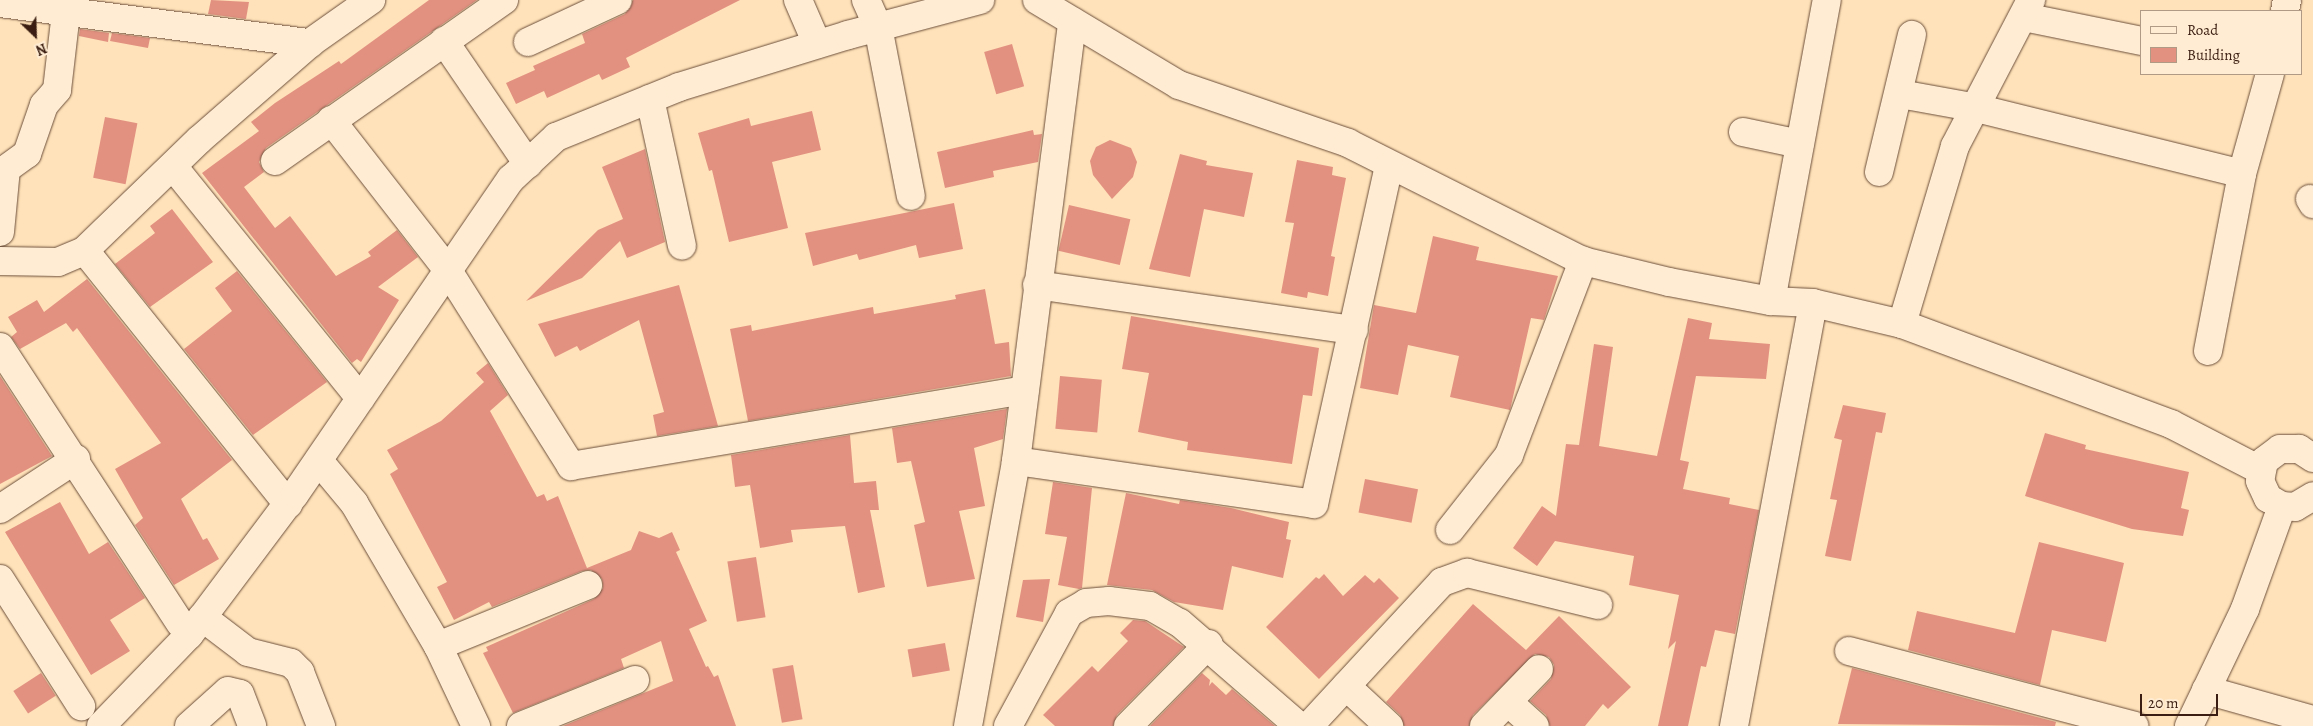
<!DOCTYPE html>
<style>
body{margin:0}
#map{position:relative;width:2313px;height:726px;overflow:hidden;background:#ffe2b9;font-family:Alegreya,serif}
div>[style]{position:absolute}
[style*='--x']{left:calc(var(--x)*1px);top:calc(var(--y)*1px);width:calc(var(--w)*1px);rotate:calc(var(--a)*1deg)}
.building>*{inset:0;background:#e29181;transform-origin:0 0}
.roads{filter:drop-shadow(0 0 1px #6c4f3b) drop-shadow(0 0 1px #6c4f3b)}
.minor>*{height:28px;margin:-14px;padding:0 14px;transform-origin:14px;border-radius:14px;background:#ffecd2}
span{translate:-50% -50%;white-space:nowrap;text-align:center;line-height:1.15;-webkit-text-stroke:5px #ffecd2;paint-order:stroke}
.legend{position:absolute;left:2140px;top:10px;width:162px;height:65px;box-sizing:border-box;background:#ffecd2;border:1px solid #b19a85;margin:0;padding:6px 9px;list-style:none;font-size:15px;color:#3b1e11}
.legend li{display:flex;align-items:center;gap:10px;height:25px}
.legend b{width:25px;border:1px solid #b19a85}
.north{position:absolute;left:10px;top:10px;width:50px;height:50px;-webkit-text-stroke:4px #ffecd2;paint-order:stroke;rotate:156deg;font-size:14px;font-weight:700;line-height:20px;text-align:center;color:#3b1e11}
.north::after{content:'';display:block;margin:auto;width:18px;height:22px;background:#3b1e11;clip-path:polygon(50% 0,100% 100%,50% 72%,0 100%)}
.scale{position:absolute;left:2140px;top:694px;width:78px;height:22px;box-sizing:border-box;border:2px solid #3b1e11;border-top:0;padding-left:6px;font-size:15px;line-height:18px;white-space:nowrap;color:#3b1e11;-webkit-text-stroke:4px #ffecd2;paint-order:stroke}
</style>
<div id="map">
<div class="building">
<div style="clip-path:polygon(211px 0,249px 2px,246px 19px,208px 14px)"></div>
<div style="clip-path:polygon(429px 0,477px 0,266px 148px,259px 162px,264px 172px,244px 187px,275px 228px,290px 216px,336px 276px,371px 256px,368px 252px,397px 230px,418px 257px,378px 287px,399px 300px,361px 362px,357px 359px,352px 363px,202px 173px,259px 131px,251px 122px,275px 103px,339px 61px,341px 64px)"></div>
<div style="clip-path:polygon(633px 0,740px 0,626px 58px,630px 67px,602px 80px,599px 74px,547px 98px,544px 91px,516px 104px,506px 83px,535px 70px,533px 66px,585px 43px,582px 34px,625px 14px)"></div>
<div style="clip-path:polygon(80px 29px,109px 33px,108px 42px,79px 36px)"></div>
<div style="clip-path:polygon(112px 33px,150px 38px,148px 48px,110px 41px)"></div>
<div style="left:1012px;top:44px;width:44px;height:29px;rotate:74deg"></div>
<div style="clip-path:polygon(812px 111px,821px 150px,772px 162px,788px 228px,729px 242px,712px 170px,709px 171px,698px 133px,749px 118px,751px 126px)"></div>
<div style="left:105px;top:117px;width:33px;height:62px;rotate:11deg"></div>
<div style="clip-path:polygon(1033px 130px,1034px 135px,1042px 134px,1038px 162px,993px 171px,994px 177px,945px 188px,937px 152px)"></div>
<div style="clip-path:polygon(1110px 140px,1131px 148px,1137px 162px,1133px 177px,1112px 199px,1093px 175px,1090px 161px,1096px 147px)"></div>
<div style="clip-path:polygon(645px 149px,665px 242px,627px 258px,620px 241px,582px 278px,526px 301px,598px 230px,623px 219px,602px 167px)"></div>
<div style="clip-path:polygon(1180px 154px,1207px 161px,1206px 165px,1253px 173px,1244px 217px,1204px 209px,1190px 277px,1149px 269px)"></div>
<div style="clip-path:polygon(1297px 160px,1333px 167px,1332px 175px,1346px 178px,1331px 256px,1335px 257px,1328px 296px,1308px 292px,1307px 298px,1281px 293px,1294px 223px,1285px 222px)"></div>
<div style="clip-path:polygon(954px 203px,963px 249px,919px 258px,916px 245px,859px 260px,857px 254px,813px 266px,805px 233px)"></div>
<div style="left:1069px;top:205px;width:63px;height:47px;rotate:13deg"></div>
<div style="clip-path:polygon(172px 209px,213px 262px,150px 307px,115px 264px,155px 233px,150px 226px)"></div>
<div style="clip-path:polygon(1433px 236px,1479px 247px,1476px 260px,1558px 276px,1544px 320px,1531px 318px,1510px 410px,1450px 397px,1459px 356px,1408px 345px,1398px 395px,1360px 388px,1374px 305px,1416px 313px)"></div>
<div style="clip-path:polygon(237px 271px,327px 382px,253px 435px,184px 349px,232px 311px,215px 288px)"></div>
<div style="clip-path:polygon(87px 279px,232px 460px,181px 499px,203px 540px,207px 538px,219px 559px,174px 585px,135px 525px,143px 518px,115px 469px,161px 443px,77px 328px,73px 332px,66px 323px,20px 349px,11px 337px,17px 332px,8px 317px,37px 300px,44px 312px)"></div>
<div style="clip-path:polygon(679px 285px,718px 426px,657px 436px,653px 415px,664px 412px,639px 320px,580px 351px,577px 346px,555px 357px,538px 324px)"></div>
<div style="clip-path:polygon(985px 289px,995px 344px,1009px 342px,1011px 376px,748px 421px,730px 329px,751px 325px,752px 331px,873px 307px,874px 314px,956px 299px,955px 295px)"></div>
<div style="clip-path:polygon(1131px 316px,1319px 348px,1312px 396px,1303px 395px,1292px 464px,1187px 450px,1188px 442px,1138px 432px,1149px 373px,1122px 369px)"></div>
<div style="clip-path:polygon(1688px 318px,1712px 323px,1709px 339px,1770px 344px,1766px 379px,1696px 376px,1680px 460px,1689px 462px,1683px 489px,1730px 498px,1729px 504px,1759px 510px,1735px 634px,1715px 630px,1706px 667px,1701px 666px,1688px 726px,1658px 726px,1676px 641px,1668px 649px,1679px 595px,1629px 585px,1634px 556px,1555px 541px,1537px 566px,1513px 548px,1542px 506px,1556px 516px,1566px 444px,1579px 445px,1594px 344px,1613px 347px,1599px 446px,1657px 456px)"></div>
<div style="clip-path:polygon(488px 363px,508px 395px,490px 411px,537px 497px,544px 494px,547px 501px,558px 496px,587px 568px,631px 550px,639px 531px,659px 538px,672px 532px,680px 550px,676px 552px,707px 621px,689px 629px,706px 667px,708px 666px,714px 677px,718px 675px,736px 726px,563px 726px,673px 681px,661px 641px,621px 659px,624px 668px,513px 713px,483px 653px,488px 651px,486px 647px,594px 599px,603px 588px,602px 579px,591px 570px,582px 571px,492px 607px,489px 602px,454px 620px,437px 587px,447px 582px,390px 474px,398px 469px,387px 450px,441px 421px,484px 382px,476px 373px)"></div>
<div style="clip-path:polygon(0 376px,52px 456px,0 484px)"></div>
<div style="left:1060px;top:376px;width:42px;height:53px;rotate:5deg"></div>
<div style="clip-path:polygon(1843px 405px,1886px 413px,1882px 433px,1876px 432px,1851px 561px,1825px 556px,1837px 500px,1830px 499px,1842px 440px,1834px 438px)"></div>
<div style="clip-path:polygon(1007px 409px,1003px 439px,974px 448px,985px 506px,959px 511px,975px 579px,927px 587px,914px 525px,925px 522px,911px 461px,897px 463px,892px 428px)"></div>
<div style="clip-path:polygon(2045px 433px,2086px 445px,2085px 449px,2189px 472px,2181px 508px,2189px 510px,2183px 536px,2132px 529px,2025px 496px)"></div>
<div style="clip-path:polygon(850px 435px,854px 483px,876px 481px,879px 510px,870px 510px,885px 587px,858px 593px,845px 526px,791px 530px,793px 542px,760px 548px,750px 485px,735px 487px,731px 455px)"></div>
<div style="left:1365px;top:479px;width:54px;height:34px;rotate:11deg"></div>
<div style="clip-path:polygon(1053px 482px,1092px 488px,1082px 588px,1079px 589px,1058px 585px,1067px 537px,1045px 534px)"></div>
<div style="clip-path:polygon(1126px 493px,1179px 504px,1180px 500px,1231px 508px,1289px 522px,1286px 539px,1291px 540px,1283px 578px,1232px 566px,1223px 610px,1174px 602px,1152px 590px,1107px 585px)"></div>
<div style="clip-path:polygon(60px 502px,89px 554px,108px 542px,145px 598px,110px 620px,130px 651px,91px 675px,5px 532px)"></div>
<div style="clip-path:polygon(2039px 542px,2124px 563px,2106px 642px,2052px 630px,2040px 685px,1908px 650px,1917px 611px,2015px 633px)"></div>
<div style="left:756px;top:557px;width:61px;height:29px;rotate:81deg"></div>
<div style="clip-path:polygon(1324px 574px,1343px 596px,1365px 575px,1374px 583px,1379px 578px,1399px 598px,1319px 679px,1266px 627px,1316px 577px,1319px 579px)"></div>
<div style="clip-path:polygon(1050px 579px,1043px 622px,1016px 617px,1023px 580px)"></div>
<div style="clip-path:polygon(1473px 604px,1526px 650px,1559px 616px,1631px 687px,1608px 709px,1603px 704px,1585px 726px,1550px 726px,1546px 715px,1530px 701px,1551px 679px,1554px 665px,1549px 657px,1535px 654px,1473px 715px,1469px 726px,1404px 726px,1400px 715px,1386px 702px)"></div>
<div style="clip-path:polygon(1133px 620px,1145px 621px,1184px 647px,1117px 715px,1113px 726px,1055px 726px,1043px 715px,1092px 666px,1098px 672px,1128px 641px,1120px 633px)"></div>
<div style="left:945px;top:643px;width:28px;height:38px;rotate:80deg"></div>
<div style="left:793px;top:665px;width:55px;height:21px;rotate:80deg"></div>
<div style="clip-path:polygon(1852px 668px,2056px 722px,2055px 726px,1838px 724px)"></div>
<div style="left:41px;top:673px;width:27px;height:33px;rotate:57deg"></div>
<div style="clip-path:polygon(1202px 673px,1210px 680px,1209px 686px,1212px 682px,1226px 695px,1232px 689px,1275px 726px,1150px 726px)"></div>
</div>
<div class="roads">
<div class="minor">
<div style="--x:798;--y:0;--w:48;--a:66.6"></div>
<div style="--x:866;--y:0;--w:30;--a:66"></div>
<div style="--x:878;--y:27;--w:172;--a:79"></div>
<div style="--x:1037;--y:0;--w:165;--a:30.9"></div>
<div style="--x:1179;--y:85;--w:179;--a:18.9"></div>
<div style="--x:1348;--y:143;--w:263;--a:26.7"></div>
<div style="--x:1583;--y:261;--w:89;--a:13.7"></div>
<div style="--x:1669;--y:282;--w:104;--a:10.6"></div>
<div style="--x:1771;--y:301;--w:42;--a:2.7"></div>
<div style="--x:1813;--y:303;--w:91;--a:13.3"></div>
<div style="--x:1902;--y:324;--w:287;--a:20.4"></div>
<div style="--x:2171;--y:424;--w:100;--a:27.3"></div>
<div style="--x:0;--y:3;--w:313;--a:7.4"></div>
<div style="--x:2285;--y:11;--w:11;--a:-80"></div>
<div style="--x:2024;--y:17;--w:120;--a:11.5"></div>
<div style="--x:444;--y:41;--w:149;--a:55.7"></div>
<div style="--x:528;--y:42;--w:99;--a:-25"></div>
<div style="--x:1900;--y:94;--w:73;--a:10.2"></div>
<div style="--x:1972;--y:107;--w:278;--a:13.9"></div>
<div style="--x:650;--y:99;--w:150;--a:77.7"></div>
<div style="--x:331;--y:120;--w:189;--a:52.1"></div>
<div style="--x:447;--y:269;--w:233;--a:57.8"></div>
<div style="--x:571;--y:466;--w:460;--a:-9.5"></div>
<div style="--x:1743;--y:132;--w:58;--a:11.9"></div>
<div style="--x:275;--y:161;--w:280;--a:-35.1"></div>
<div style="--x:1879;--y:172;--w:141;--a:-76.5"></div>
<div style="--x:180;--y:175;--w:287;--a:51.1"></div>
<div style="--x:2310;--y:199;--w:6;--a:59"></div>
<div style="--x:0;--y:232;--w:63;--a:-84.6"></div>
<div style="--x:6;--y:169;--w:26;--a:-36"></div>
<div style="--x:27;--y:154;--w:52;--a:-70.9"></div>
<div style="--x:44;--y:105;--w:20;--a:-49"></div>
<div style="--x:57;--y:90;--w:79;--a:-83.4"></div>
<div style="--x:90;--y:257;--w:317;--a:51.3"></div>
<div style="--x:0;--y:261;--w:58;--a:1"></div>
<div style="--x:58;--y:262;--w:28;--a:-23"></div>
<div style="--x:84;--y:251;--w:160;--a:-44"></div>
<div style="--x:199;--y:140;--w:147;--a:-41.1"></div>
<div style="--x:310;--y:43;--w:75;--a:-35.2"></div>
<div style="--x:1037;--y:285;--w:320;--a:8.1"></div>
<div style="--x:1771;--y:301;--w:306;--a:-79.5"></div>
<div style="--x:1902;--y:324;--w:186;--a:-73.4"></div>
<div style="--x:1955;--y:146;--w:165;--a:-62.5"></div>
<div style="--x:0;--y:347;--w:330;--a:56.9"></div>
<div style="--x:2208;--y:351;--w:180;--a:-79.1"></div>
<div style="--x:2242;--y:174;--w:104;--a:-74.4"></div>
<div style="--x:2313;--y:458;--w:17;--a:-147"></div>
<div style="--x:2299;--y:449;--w:19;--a:180"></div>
<div style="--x:2280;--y:449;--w:20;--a:143"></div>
<div style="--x:2264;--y:461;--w:20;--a:101"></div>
<div style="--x:2260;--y:481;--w:19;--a:65"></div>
<div style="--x:2268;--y:498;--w:16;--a:30"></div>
<div style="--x:2282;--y:506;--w:13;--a:4"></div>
<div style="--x:2295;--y:507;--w:21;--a:-31"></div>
<div style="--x:319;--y:461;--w:55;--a:50.2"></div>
<div style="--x:354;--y:503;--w:166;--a:59.6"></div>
<div style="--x:438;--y:646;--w:89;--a:64.6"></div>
<div style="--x:1016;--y:461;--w:301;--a:8.2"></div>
<div style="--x:1314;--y:504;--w:346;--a:-77.5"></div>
<div style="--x:0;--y:509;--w:91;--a:-33.3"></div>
<div style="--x:1450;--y:530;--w:95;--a:-51.8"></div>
<div style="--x:1509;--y:455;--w:208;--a:-69.1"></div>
<div style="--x:0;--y:579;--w:151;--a:57.5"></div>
<div style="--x:202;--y:617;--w:58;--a:37.3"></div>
<div style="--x:248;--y:652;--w:44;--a:14.3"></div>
<div style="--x:291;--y:663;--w:13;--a:45"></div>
<div style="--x:300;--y:672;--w:58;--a:68.7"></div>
<div style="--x:438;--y:646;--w:162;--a:-22.1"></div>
<div style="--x:1849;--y:651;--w:295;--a:14.7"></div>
<div style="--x:1346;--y:686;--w:59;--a:42.9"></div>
<div style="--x:2206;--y:690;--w:111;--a:15.7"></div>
<div style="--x:1508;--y:702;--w:36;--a:42"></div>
<div style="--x:101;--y:726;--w:127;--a:-46"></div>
<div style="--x:189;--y:635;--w:176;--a:-53.1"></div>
<div style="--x:295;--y:494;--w:382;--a:-55.6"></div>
<div style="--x:511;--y:179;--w:62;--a:-43"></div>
<div style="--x:556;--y:137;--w:133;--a:-22.1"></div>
<div style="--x:679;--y:87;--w:177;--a:-17.1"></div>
<div style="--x:848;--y:35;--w:137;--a:-14.9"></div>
<div style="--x:189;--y:726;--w:52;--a:-41.9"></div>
<div style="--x:228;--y:691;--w:12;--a:14"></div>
<div style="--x:240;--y:694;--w:34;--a:69"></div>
<div style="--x:521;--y:726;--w:123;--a:-22"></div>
<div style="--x:968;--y:726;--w:269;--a:-79.7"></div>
<div style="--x:1016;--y:461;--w:443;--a:-82.7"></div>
<div style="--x:1008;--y:726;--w:128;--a:-61.6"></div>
<div style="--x:1069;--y:613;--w:20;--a:-30"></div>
<div style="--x:1086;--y:603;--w:23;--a:-5"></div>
<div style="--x:1109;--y:601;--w:41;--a:7"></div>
<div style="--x:1150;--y:606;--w:34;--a:30"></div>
<div style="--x:1180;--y:623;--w:157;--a:40.9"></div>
<div style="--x:1128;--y:726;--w:115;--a:-45.4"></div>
<div style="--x:1309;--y:726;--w:196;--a:-47.3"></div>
<div style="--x:1442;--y:582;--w:27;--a:-20"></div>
<div style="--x:1467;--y:573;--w:135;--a:13.7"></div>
<div style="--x:1484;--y:726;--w:79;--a:-46"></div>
<div style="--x:1734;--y:726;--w:430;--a:-79.4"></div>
<div style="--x:2189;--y:726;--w:130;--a:-64.4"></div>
<div style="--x:2245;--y:609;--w:109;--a:-70.2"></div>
</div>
</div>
<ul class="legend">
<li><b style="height:6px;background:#ffecd2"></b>Road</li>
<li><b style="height:14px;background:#e29181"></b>Building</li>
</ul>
<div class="north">N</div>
<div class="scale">20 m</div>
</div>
